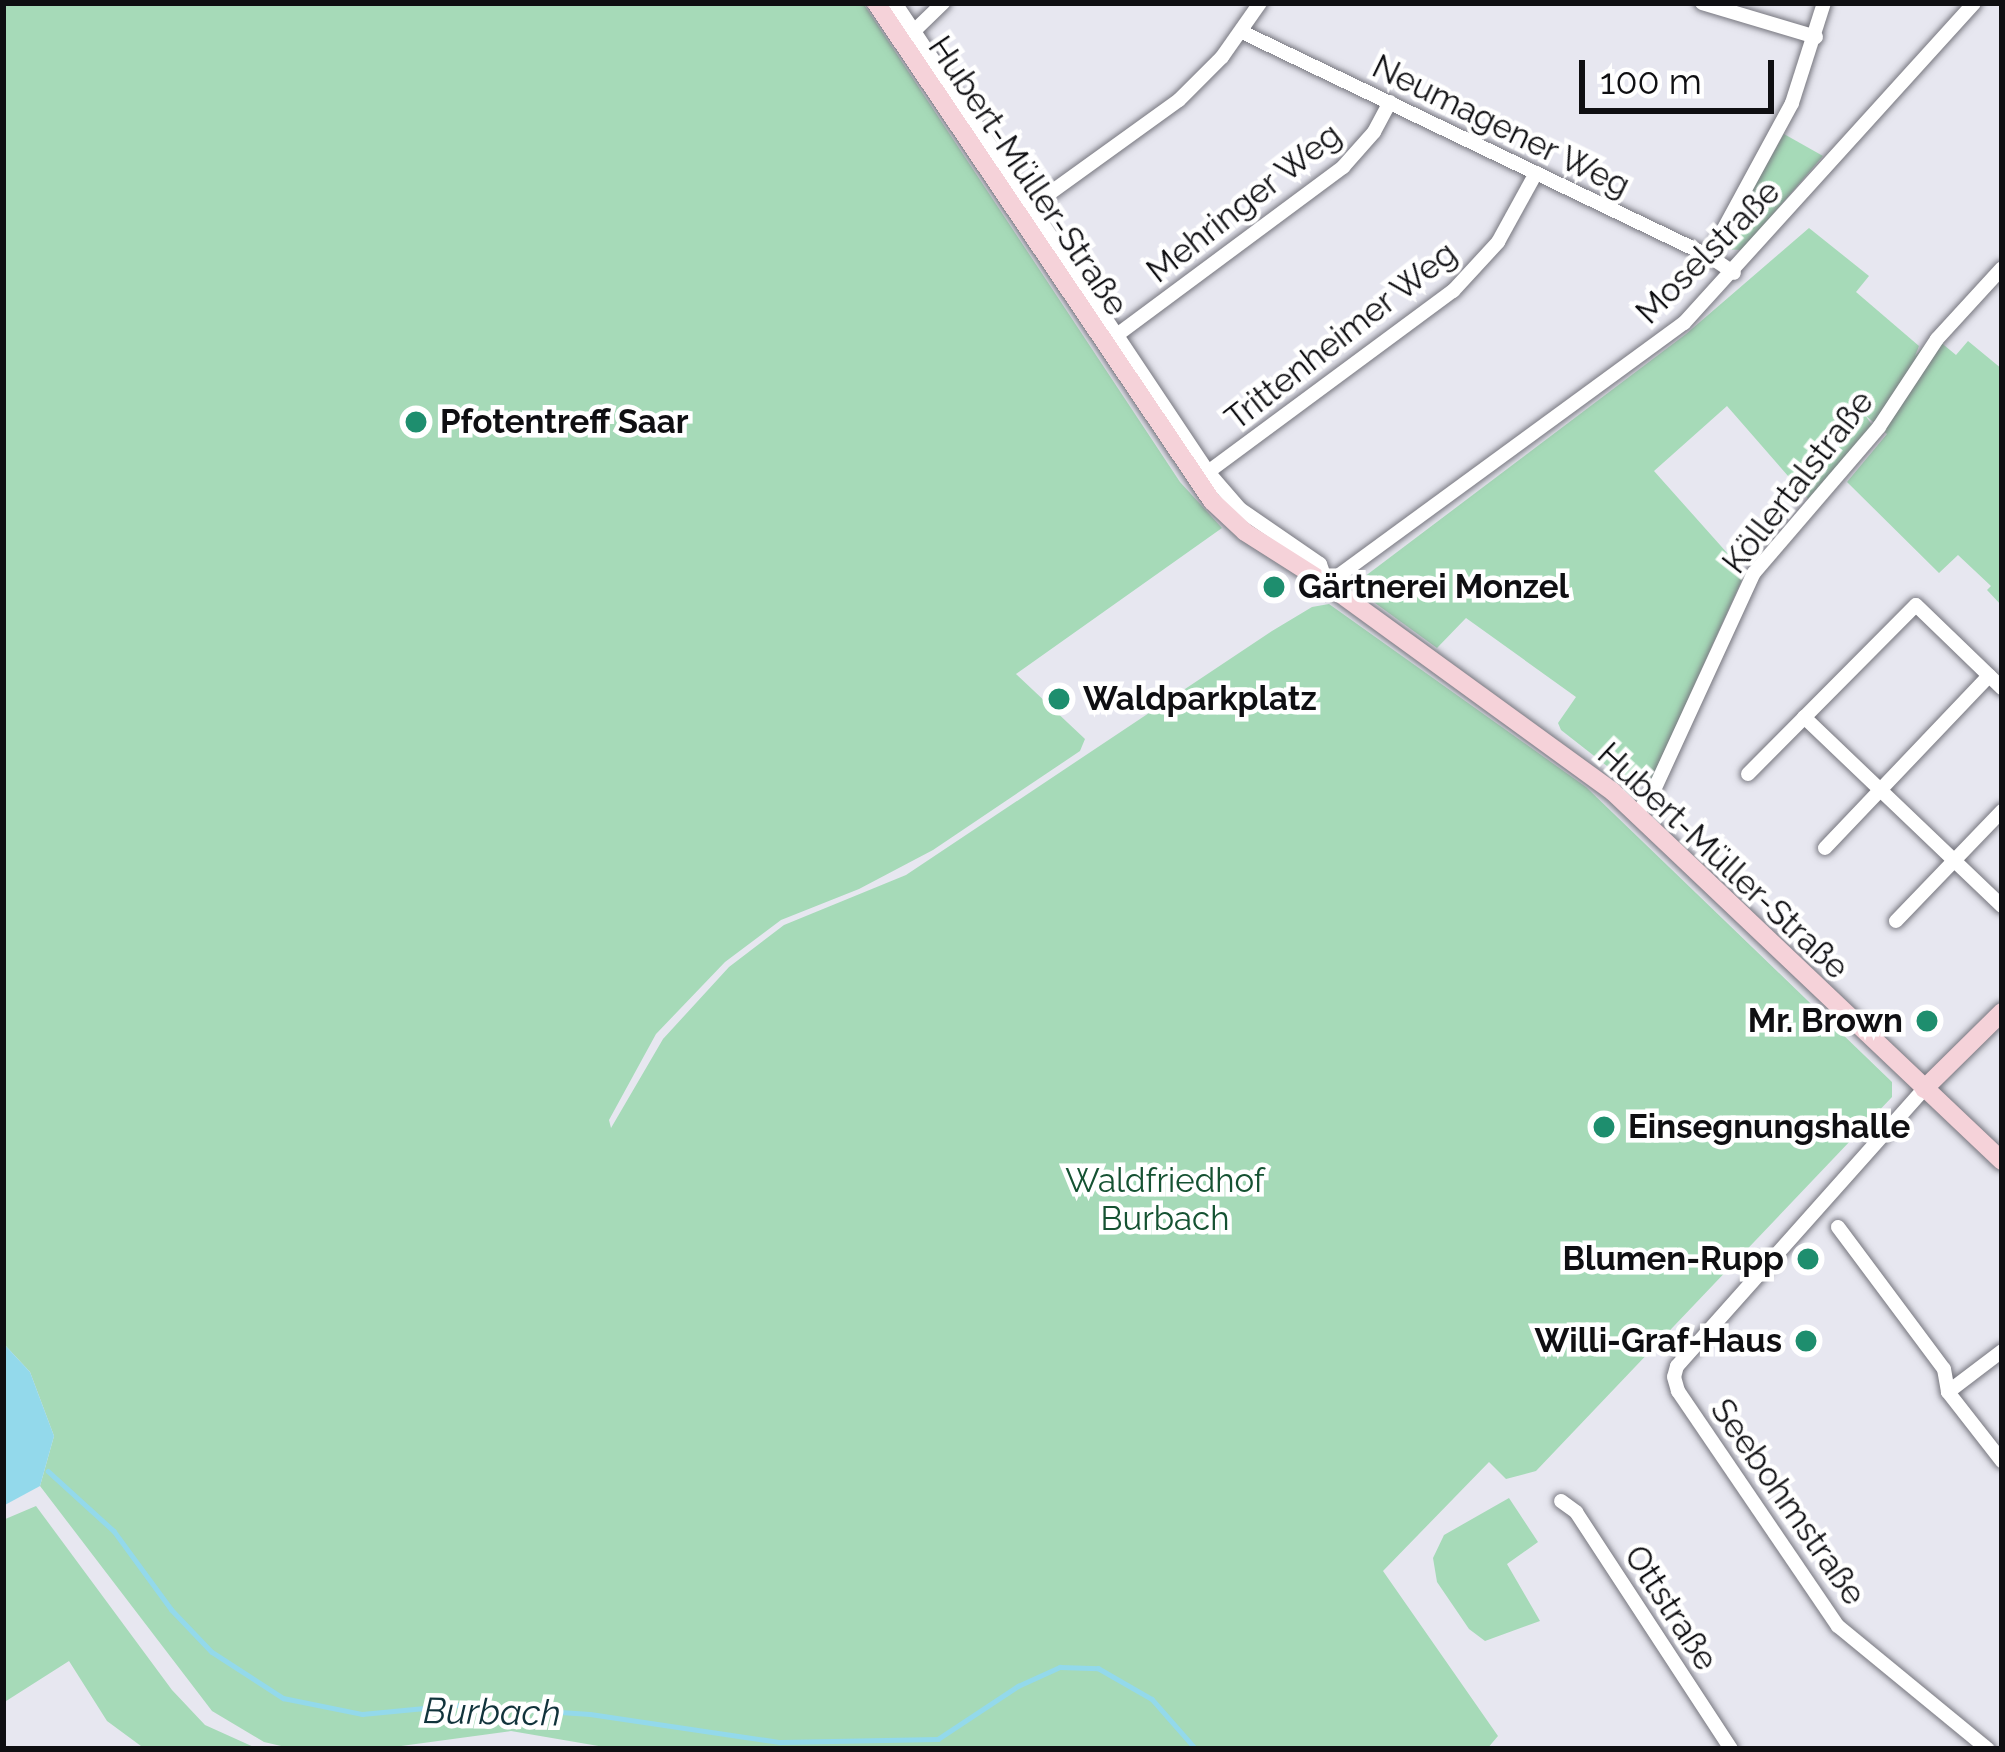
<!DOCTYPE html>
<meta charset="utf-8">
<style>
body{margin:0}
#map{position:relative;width:2005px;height:1752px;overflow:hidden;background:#e7e7f0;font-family:Raleway,sans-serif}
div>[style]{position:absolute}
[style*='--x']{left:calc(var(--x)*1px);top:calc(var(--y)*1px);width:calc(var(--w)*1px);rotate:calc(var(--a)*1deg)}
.green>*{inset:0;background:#a6dab8}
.water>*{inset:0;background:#93d9eb}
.stream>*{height:4.5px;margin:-2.25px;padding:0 2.25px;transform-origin:2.25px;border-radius:2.25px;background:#93d9eb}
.roads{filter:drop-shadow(0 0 3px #76767e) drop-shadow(0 0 3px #76767e)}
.street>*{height:14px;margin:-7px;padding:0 7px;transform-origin:7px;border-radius:7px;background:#fff}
.secondary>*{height:18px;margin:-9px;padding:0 9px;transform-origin:9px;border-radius:9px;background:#f5d2d9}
.dots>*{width:33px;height:33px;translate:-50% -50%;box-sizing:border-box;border:6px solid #fff;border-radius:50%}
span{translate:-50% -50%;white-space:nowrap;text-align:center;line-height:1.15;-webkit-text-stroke:9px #fff;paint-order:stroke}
.street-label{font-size:33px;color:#0f0f12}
.poi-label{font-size:33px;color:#0f0f12;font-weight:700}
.left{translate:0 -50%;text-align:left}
.right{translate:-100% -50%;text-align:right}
.park-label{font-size:33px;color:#155232}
.water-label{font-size:36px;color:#11333b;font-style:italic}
.frame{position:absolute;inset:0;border:6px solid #0f0f12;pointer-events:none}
.scale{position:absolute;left:1579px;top:60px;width:195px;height:54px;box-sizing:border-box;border:6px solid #0f0f12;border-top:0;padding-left:15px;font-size:36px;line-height:42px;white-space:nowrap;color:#0f0f12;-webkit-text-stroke:9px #fff;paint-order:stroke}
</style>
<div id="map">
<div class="green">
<div style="clip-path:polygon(3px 3px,863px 3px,1180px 482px,1222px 528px,1016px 674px,1085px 739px,1080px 751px,933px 850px,859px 889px,781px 920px,725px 962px,656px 1034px,609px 1120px,611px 1128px,663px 1039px,729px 967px,784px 925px,906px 875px,1272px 631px,1312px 607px,1329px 604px,1586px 787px,1892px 1082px,1892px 1097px,1536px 1471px,1506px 1479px,1489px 1462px,1383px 1571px,1498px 1736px,1487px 1749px,616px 1749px,511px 1731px,379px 1749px,294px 1749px,264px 1742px,212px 1711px,40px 1486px,54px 1436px,30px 1372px,3px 1343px)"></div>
<div style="clip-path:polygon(1784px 134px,1823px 156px,1742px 250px,1719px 249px)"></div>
<div style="clip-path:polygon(1809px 228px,1869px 276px,1856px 292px,1919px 346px,1915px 356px,1933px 336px,1956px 355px,1968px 341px,2002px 369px,2002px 606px,1987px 590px,1991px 586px,1958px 555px,1939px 573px,1847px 482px,1887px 434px,1865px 415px,1872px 425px,1809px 500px,1727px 406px,1654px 471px,1745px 573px,1649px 785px,1630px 784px,1561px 730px,1558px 723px,1576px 697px,1466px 618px,1437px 648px,1364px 595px,1360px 580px,1686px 334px)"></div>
<div style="clip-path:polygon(1509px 1498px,1538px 1542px,1507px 1564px,1540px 1621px,1485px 1641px,1469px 1629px,1437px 1582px,1433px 1558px,1444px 1535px)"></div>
<div style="clip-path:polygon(36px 1506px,172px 1690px,205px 1725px,258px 1749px,145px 1749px,107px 1721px,69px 1661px,3px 1703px,3px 1520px)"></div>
</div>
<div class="water">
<div style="clip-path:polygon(3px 1343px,30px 1372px,54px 1436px,40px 1486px,3px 1506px)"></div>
</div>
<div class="stream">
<div style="--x:48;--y:1471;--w:89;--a:42.3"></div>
<div style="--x:114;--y:1531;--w:97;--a:53.8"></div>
<div style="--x:171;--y:1609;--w:59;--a:46.4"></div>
<div style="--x:212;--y:1652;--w:85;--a:32.9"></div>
<div style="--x:283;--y:1698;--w:81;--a:11.4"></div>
<div style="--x:362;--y:1714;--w:94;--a:-5.5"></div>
<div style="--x:456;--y:1705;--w:134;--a:3.8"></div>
<div style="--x:590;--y:1714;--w:192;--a:8.4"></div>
<div style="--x:780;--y:1742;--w:158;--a:-1.1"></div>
<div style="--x:938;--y:1739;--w:96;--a:-33.5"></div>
<div style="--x:1018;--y:1686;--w:46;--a:-24.3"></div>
<div style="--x:1060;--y:1667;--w:38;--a:2"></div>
<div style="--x:1098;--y:1668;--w:62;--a:29.9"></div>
<div style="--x:1152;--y:1699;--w:67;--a:48.7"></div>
</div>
<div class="roads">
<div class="street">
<div style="--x:895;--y:3;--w:564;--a:56.28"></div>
<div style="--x:1208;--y:472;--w:49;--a:49.1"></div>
<div style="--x:1240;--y:509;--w:97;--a:34.5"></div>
<div style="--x:1320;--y:564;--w:21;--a:71"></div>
<div style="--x:1327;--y:584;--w:442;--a:-36.2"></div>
<div style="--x:1684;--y:323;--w:432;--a:-47.8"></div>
<div style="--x:1702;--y:3;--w:119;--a:16.6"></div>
<div style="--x:913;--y:32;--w:42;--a:-44"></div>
<div style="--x:1242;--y:32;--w:518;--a:25.63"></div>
<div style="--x:1709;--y:256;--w:30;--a:34"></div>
<div style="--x:1032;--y:206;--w:181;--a:-35.8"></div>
<div style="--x:1179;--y:100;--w:61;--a:-45"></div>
<div style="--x:1222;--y:57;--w:66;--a:-54.9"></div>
<div style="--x:1709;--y:256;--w:174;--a:-61.5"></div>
<div style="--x:1792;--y:103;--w:105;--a:-72.3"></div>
<div style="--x:1117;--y:335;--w:282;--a:-36.6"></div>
<div style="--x:1343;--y:167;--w:47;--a:-48.5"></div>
<div style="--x:1374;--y:132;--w:34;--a:-62"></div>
<div style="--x:1208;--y:472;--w:305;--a:-36.5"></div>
<div style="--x:1453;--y:291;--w:67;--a:-47.4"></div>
<div style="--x:1498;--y:242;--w:79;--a:-61.2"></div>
<div style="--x:1804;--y:717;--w:274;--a:43.7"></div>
<div style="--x:1748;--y:774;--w:238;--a:-45.2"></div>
<div style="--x:1916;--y:605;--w:120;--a:44"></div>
<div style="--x:1637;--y:813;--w:29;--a:-54"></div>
<div style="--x:1654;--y:790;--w:239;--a:-65.3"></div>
<div style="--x:1754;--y:573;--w:192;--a:-49.4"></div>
<div style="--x:1879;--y:427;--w:105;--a:-56.6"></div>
<div style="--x:1937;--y:339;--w:96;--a:-47.5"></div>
<div style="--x:1825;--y:848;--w:238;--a:-46.4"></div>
<div style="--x:1896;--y:921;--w:153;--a:-46.1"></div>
<div style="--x:1924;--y:1089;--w:371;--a:131.7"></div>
<div style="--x:1677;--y:1366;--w:11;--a:105"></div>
<div style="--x:1674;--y:1377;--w:15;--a:74"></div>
<div style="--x:1678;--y:1391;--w:284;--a:55.8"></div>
<div style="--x:1838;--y:1626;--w:194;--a:39.4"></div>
<div style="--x:1838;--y:1227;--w:177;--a:53.3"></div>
<div style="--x:1944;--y:1369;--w:23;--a:80"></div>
<div style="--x:2002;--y:1351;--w:68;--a:142.8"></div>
<div style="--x:1948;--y:1392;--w:88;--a:52"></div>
<div style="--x:1561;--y:1501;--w:19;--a:36"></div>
<div style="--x:1576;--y:1512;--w:283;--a:56.8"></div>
</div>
<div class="secondary">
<div style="--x:876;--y:3;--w:601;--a:55.99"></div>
<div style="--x:1212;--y:501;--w:45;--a:43.2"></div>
<div style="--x:1245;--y:532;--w:97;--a:32.4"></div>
<div style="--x:1327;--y:584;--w:354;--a:36"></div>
<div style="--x:1613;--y:792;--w:536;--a:43.49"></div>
<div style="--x:1924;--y:1089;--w:110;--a:-44.6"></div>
</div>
</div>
<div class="dots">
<div style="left:416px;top:422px;background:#1e8e6e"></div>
<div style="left:1274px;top:587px;background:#1e8e6e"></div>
<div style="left:1059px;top:699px;background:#1e8e6e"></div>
<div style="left:1927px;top:1021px;background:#1e8e6e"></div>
<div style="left:1604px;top:1127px;background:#1e8e6e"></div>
<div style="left:1808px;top:1259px;background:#1e8e6e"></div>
<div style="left:1806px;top:1341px;background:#1e8e6e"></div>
</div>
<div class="street-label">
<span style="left:1501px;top:126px;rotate:26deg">Neumagener Weg</span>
<span style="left:1028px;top:176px;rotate:56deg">Hubert-Müller-Straße</span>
<span style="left:1244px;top:203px;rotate:-38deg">Mehringer Weg</span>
<span style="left:1708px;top:252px;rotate:-45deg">Moselstraße</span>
<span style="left:1341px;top:336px;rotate:-38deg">Trittenheimer Weg</span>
<span style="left:1798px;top:482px;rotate:-52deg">Köllertalstraße</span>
<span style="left:1723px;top:861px;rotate:43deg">Hubert-Müller-Straße</span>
<span style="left:1788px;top:1502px;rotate:55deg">Seebohmstraße</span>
<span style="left:1671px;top:1608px;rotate:57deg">Ottstraße</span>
</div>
<div class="poi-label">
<span class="left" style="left:440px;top:422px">Pfotentreff Saar</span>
<span class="left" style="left:1298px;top:587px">Gärtnerei Monzel</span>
<span class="left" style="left:1083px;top:699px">Waldparkplatz</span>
<span class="right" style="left:1903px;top:1021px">Mr. Brown</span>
<span class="left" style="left:1628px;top:1127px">Einsegnungshalle</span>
<span class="right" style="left:1784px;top:1259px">Blumen-Rupp</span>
<span class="right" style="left:1782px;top:1341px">Willi-Graf-Haus</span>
</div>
<div class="park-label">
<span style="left:1165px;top:1200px">Waldfriedhof<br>Burbach</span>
</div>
<div class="water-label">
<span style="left:492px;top:1712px;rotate:1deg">Burbach</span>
</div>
<div class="frame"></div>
<div class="scale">100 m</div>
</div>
